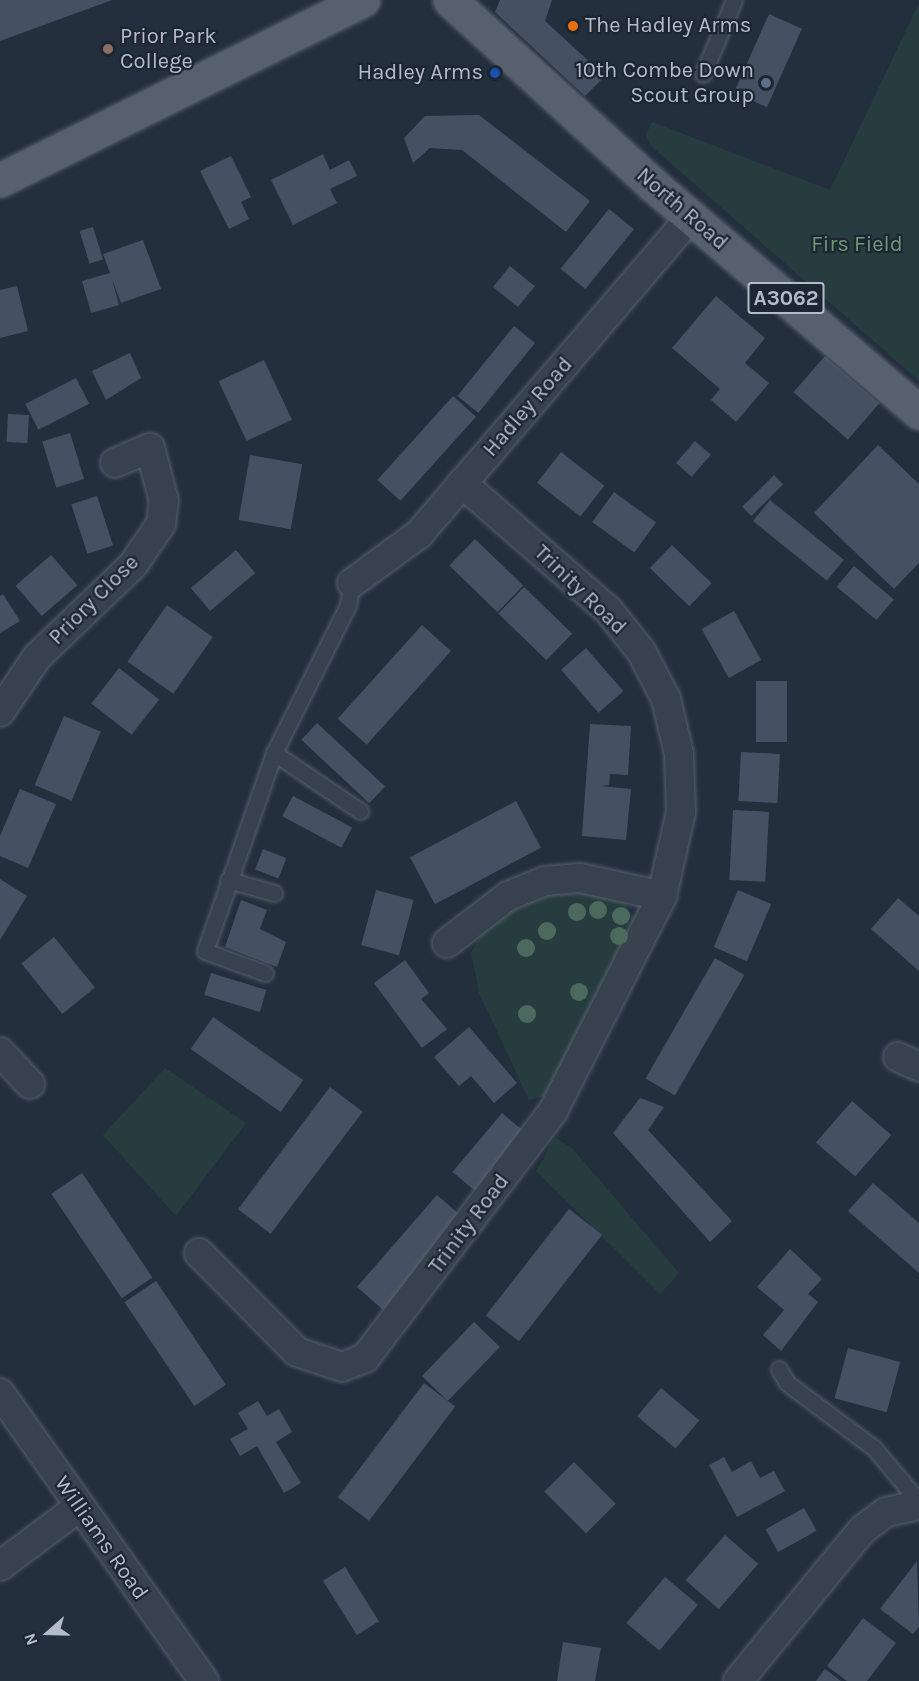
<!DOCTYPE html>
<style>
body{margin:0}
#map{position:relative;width:919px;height:1681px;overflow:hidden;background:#242f3e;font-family:Karla,sans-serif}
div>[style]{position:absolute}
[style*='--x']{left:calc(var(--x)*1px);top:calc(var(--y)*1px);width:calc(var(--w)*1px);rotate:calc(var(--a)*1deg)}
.green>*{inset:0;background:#263c3f}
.building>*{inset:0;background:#455162;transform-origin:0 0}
.roads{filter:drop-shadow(0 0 2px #565f6c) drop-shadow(0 0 2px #565f6c)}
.service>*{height:15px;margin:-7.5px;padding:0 7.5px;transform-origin:7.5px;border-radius:7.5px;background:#38414e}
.minor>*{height:28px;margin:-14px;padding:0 14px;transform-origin:14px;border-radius:14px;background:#38414e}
.primary>*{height:33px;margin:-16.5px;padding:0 16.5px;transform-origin:16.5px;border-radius:16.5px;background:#56606e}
.trees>*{width:18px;height:18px;margin:-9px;border-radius:50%;background:#4b6a5d}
.dots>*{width:16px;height:16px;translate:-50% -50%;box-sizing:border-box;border:3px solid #1d2633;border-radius:50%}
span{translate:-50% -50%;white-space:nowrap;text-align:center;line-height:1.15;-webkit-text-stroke:4.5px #1d2633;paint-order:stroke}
.shield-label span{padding:2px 4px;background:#1d2633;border:2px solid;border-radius:4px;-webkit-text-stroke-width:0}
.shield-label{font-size:21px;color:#b4bcc9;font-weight:700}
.poi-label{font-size:22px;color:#b4bcc9}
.left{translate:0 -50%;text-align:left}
.right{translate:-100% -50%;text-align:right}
.street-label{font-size:22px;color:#b4bcc9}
.park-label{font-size:22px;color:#6b9a76}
.north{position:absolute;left:18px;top:1603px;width:60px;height:60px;-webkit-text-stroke:4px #1d2633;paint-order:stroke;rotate:250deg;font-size:16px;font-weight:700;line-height:24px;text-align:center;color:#b4bcc9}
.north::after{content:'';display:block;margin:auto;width:21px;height:27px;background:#b4bcc9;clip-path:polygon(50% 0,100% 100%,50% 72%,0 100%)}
</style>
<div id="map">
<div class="green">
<div style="clip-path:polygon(919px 3px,919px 381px,649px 144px,646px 134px,652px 122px,830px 190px)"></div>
<div style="clip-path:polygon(543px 887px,621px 896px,636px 922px,550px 1095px,529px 1100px,479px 993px,471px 952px,485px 928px)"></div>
<div style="clip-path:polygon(165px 1068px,246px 1123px,176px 1216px,103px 1135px)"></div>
<div style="clip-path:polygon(555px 1137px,573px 1149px,679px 1273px,660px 1294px,536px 1171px)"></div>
</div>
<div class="building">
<div style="clip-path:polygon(0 0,112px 0,0 41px)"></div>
<div style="clip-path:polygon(500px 0,552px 0,545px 21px,605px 76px,585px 96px,495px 12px)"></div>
<div style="left:769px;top:14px;width:36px;height:86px;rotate:24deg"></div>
<div style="clip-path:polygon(479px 115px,590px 201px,566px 232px,462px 150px,430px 148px,413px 163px,404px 138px,425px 116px)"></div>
<div style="clip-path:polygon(323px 154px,330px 170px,349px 160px,357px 176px,330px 189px,337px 203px,293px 225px,271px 180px)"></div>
<div style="clip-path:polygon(231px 156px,251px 197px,241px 202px,249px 219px,229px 229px,200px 171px)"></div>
<div style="left:609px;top:209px;width:32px;height:77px;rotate:39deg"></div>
<div style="left:93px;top:227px;width:34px;height:14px;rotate:73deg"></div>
<div style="clip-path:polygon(143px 240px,161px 289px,121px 303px,112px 279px,119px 305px,91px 313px,82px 281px,110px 273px,103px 254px)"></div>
<div style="left:510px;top:266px;width:32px;height:27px;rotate:39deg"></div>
<div style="clip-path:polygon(17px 286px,28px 331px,0 338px,0 290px)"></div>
<div style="clip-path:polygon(716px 296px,765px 338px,745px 363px,769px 383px,736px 422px,711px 400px,720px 389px,672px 348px)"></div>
<div style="left:514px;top:326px;width:27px;height:90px;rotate:39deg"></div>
<div style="clip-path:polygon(130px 353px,141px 378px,106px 400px,92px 371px)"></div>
<div style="left:825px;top:356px;width:72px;height:48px;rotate:41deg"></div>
<div style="left:264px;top:360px;width:66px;height:50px;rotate:65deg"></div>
<div style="left:76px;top:378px;width:29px;height:57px;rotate:63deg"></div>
<div style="left:453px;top:396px;width:31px;height:113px;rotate:42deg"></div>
<div style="left:8px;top:414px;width:21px;height:28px;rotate:3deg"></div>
<div style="left:70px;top:433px;width:48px;height:29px;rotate:73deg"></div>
<div style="left:695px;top:441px;width:21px;height:29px;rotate:41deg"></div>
<div style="clip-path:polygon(878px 445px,919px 484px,919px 563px,894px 589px,814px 513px)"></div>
<div style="left:561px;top:452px;width:55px;height:39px;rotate:38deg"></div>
<div style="left:250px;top:455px;width:53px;height:66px;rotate:10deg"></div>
<div style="left:774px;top:475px;width:13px;height:45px;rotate:45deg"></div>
<div style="left:614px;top:492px;width:52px;height:37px;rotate:36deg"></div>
<div style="left:97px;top:496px;width:52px;height:27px;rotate:72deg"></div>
<div style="left:770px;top:500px;width:95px;height:27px;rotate:39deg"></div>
<div style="left:475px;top:539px;width:67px;height:37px;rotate:44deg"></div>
<div style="left:672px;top:545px;width:55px;height:32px;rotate:44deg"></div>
<div style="left:236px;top:550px;width:30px;height:59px;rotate:50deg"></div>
<div style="left:51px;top:555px;width:40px;height:47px;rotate:49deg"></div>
<div style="left:854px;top:566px;width:52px;height:27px;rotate:40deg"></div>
<div style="left:524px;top:587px;width:67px;height:37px;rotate:44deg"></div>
<div style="clip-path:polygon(3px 594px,20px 621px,0 633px,0 596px)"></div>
<div style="left:167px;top:605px;width:56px;height:69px;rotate:35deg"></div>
<div style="left:734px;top:611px;width:56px;height:37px;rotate:61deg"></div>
<div style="left:422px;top:625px;width:39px;height:126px;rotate:42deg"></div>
<div style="left:586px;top:648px;width:57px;height:33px;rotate:49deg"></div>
<div style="left:119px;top:668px;width:51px;height:45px;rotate:38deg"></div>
<div style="left:756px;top:681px;width:31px;height:61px"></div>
<div style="left:64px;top:716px;width:40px;height:75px;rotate:23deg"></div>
<div style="left:317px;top:723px;width:93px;height:23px;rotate:43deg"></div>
<div style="clip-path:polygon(590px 724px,631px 726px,628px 775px,610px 774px,609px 785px,600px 786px,631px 789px,626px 840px,582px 836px)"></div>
<div style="left:741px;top:752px;width:39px;height:49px;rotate:3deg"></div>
<div style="clip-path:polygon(20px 789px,56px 804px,28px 868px,0 856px,0 836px)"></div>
<div style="left:293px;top:796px;width:67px;height:23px;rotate:28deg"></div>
<div style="left:516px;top:801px;width:53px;height:120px;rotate:62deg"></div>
<div style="left:733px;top:810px;width:36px;height:70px;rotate:3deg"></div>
<div style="left:263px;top:849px;width:25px;height:22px;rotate:21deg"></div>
<div style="clip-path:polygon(0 879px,27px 896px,0 940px)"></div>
<div style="left:376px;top:890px;width:39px;height:57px;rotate:15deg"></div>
<div style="left:738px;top:890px;width:36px;height:62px;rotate:23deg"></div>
<div style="clip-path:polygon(898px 898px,919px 916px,919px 971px,871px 929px)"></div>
<div style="clip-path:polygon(241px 900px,267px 910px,260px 929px,286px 942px,277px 967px,225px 947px)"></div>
<div style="left:54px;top:937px;width:65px;height:42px;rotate:51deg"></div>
<div style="left:715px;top:958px;width:34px;height:139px;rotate:30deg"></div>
<div style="clip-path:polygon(405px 960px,429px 993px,421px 999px,447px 1029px,422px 1048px,374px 983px)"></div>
<div style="left:211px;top:973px;width:58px;height:23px;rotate:17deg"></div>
<div style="left:213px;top:1017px;width:110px;height:39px;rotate:35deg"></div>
<div style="clip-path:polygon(469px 1027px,517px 1083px,494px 1103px,471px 1076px,459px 1086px,434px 1057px)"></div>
<div style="left:330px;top:1087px;width:41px;height:153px;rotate:37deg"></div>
<div style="clip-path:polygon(640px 1098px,664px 1107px,648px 1130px,732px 1221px,710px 1242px,613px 1133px)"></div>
<div style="left:852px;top:1101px;width:52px;height:55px;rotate:41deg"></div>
<div style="left:502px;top:1113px;width:34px;height:77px;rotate:40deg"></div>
<div style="left:82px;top:1173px;width:126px;height:37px;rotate:56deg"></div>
<div style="clip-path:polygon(873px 1183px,919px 1223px,919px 1273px,848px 1211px)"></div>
<div style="left:437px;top:1195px;width:35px;height:122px;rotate:41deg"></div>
<div style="left:569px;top:1209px;width:42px;height:135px;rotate:38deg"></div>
<div style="clip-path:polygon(790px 1249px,822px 1279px,808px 1294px,818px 1302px,781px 1351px,763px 1335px,784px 1310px,757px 1287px)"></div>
<div style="left:156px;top:1281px;width:125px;height:38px;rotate:56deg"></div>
<div style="left:474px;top:1322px;width:36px;height:75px;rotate:44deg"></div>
<div style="left:848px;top:1348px;width:54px;height:52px;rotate:15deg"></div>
<div style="left:424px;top:1383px;width:39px;height:143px;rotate:37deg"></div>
<div style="left:661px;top:1388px;width:50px;height:37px;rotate:40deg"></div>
<div style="clip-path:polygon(258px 1401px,267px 1416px,279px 1409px,292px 1432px,276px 1442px,301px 1483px,284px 1493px,257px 1446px,240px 1456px,230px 1439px,248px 1429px,238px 1413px)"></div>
<div style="clip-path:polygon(724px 1457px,732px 1472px,751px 1461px,760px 1478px,774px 1471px,785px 1491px,737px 1517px,709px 1465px)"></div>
<div style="left:574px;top:1462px;width:59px;height:42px;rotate:45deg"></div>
<div style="left:804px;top:1508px;width:26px;height:44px;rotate:61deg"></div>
<div style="left:725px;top:1535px;width:44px;height:60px;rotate:41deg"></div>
<div style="clip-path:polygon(917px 1561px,919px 1627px,913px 1634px,880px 1609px)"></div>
<div style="left:345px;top:1567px;width:64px;height:26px;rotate:58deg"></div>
<div style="left:665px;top:1577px;width:43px;height:60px;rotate:40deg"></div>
<div style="clip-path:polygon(863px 1618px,896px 1643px,867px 1681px,847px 1681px,827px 1666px)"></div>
<div style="clip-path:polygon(563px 1642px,601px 1648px,595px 1681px,557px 1681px)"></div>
<div style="clip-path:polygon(825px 1669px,841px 1681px,816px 1681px)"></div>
</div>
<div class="roads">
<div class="service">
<div style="--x:703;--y:74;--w:80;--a:-67.3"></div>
<div style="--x:274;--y:753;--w:104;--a:34"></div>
<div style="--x:228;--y:880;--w:48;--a:15.8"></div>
<div style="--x:265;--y:973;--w:64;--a:-159.9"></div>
<div style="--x:205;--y:951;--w:210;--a:-70.8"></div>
<div style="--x:274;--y:753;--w:165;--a:-63.4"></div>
<div style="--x:348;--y:605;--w:22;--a:-80"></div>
<div style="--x:779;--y:1369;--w:16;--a:60"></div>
<div style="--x:787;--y:1383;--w:109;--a:36.8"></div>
<div style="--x:874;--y:1448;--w:70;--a:50.2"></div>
</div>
<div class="minor">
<div style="--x:352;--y:583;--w:83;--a:-36.2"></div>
<div style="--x:419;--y:534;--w:418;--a:-49.4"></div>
<div style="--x:0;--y:712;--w:66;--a:-56.1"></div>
<div style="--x:37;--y:657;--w:133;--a:-43.8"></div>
<div style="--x:133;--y:565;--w:50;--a:-55.7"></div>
<div style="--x:161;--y:524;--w:23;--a:-83"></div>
<div style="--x:164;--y:501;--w:55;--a:-104.8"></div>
<div style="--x:150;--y:448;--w:38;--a:157"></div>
<div style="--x:447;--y:943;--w:77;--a:-37.6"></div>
<div style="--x:508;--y:896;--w:40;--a:-22"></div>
<div style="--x:545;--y:881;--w:35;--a:-5"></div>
<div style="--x:580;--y:878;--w:84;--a:12.4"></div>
<div style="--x:0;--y:1052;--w:44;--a:46.8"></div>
<div style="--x:898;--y:1057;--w:23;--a:25"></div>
<div style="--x:199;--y:1253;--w:139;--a:45.3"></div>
<div style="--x:297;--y:1352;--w:47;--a:18.4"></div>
<div style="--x:342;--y:1367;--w:25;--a:-21"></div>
<div style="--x:365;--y:1358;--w:310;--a:-52.7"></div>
<div style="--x:553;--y:1111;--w:241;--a:-63.1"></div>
<div style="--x:662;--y:896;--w:86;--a:-77.3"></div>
<div style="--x:681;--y:812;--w:58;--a:-92"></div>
<div style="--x:679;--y:754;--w:57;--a:-103.3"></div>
<div style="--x:666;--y:699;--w:54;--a:-117.5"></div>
<div style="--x:641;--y:651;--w:51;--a:-128.7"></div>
<div style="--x:609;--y:611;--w:195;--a:-139"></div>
<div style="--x:0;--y:1393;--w:353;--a:54.7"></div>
<div style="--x:0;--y:1566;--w:99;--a:-36.8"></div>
<div style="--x:738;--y:1681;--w:195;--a:-50.6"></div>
<div style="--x:862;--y:1530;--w:30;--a:-37"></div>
<div style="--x:886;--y:1512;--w:34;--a:-12"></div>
</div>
<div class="primary">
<div style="--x:450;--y:0;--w:275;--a:42.3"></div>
<div style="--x:653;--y:185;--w:350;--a:40.5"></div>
<div style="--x:0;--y:180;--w:405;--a:-26.4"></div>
</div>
</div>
<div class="trees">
<div style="left:598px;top:910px"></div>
<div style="left:577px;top:912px"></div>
<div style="left:621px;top:916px"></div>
<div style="left:547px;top:931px"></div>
<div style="left:619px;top:936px"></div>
<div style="left:526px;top:948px"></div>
<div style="left:579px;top:992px"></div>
<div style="left:527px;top:1014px"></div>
</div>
<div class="dots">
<div style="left:573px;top:26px;background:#e8710a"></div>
<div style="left:108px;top:49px;background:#8d6e63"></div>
<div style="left:495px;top:73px;background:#1a4fb4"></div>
<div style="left:766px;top:83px;background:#5c6f8a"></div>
</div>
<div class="shield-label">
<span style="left:786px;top:298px">A3062</span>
</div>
<div class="poi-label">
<span class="left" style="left:585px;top:26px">The Hadley Arms</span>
<span class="left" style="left:120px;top:49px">Prior Park<br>College</span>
<span class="right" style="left:754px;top:83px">10th Combe Down<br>Scout Group</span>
<span class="right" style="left:483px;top:73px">Hadley Arms</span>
</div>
<div class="street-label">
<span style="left:682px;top:209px;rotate:41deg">North Road</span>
<span style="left:528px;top:407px;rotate:-49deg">Hadley Road</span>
<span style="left:580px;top:590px;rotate:44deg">Trinity Road</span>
<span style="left:94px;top:600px;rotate:-45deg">Priory Close</span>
<span style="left:469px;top:1224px;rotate:-53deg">Trinity Road</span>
<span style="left:101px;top:1538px;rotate:55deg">Williams Road</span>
</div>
<div class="park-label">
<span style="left:857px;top:245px">Firs Field</span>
</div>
<div class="north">N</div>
</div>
